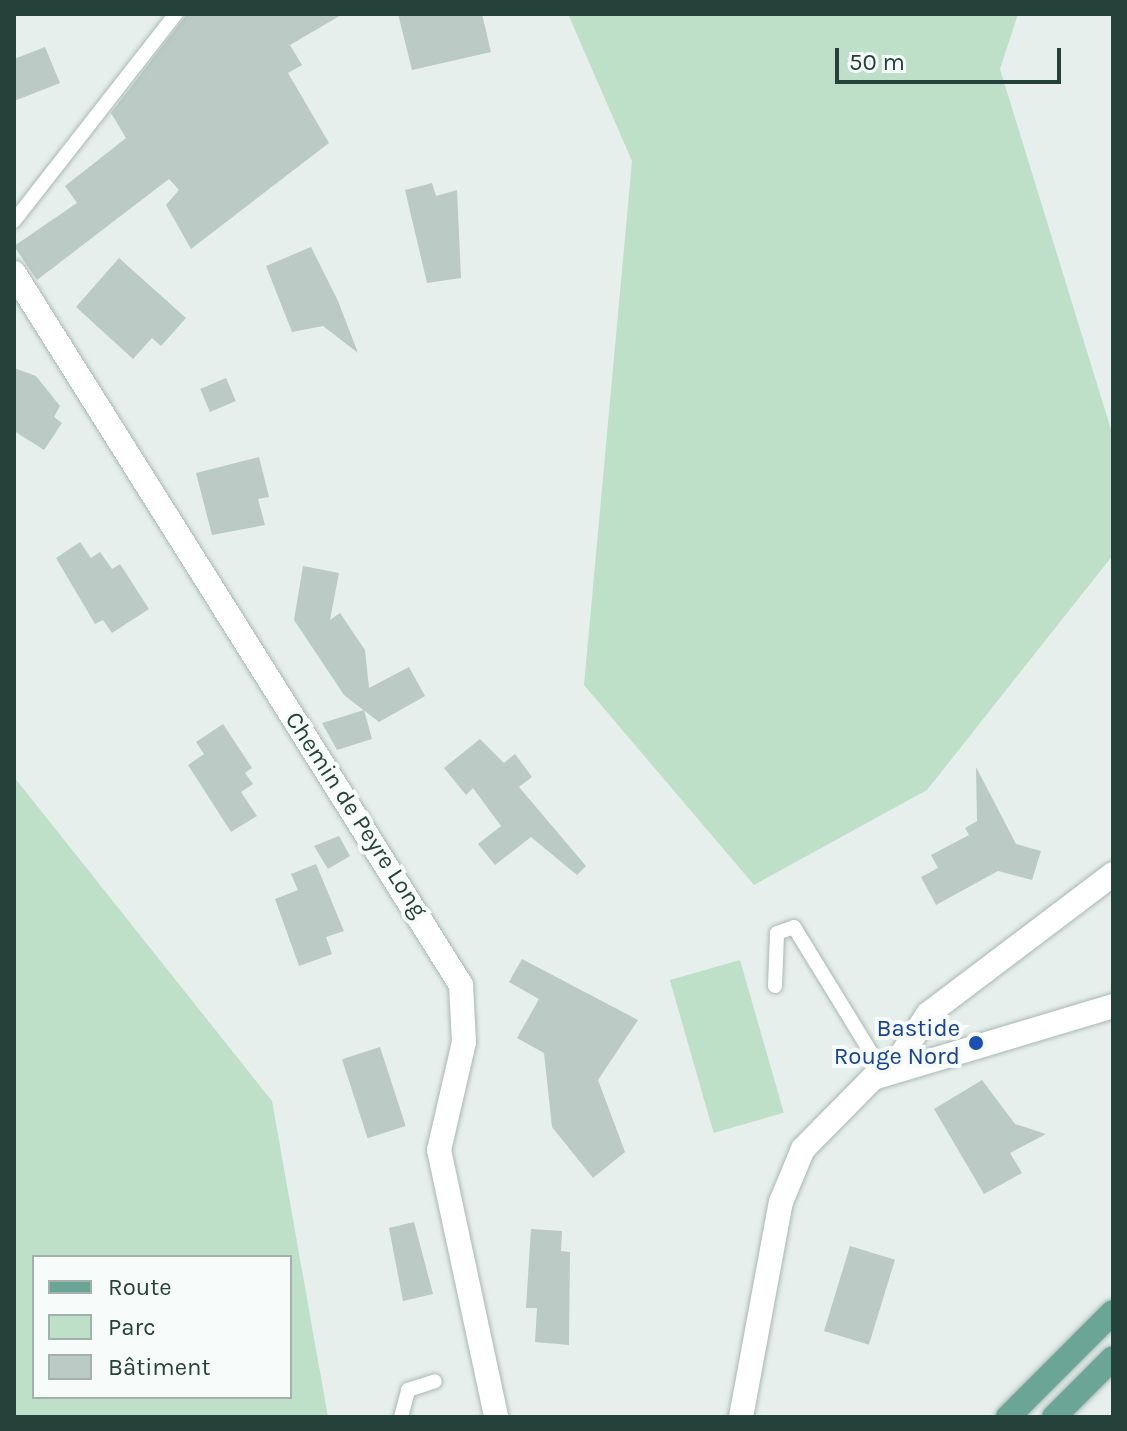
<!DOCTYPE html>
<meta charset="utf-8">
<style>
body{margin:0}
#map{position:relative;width:1127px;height:1431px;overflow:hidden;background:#e6efeb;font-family:Karla,sans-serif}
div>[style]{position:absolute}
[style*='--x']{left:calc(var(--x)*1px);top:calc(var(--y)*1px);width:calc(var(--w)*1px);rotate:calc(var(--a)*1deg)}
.green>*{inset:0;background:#bfe0c8;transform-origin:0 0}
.building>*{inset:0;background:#bbcac4;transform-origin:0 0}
.roads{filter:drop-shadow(0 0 2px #a8b8b2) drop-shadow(0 0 2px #a8b8b2)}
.lane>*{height:14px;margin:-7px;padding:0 7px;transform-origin:7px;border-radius:7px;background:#fff}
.street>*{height:24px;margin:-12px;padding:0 12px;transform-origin:12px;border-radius:12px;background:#fff}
.secondary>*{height:24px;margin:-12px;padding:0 12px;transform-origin:12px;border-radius:12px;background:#fff}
.primary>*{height:24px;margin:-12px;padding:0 12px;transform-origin:12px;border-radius:12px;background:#6aa596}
.dots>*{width:22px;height:22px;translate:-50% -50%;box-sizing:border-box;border:4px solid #f7fbf9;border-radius:50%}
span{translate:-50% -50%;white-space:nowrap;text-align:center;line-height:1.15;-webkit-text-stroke:8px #f7fbf9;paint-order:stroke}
.street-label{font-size:24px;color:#24423a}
.transit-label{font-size:24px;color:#164399}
.right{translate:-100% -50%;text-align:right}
.frame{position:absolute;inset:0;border:16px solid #24423a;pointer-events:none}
.legend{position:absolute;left:32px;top:1255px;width:260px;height:144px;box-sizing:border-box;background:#f7fbf9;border:2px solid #a3b1ad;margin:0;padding:10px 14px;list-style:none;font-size:24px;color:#24423a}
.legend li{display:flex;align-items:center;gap:16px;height:40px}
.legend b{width:40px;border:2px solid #a3b1ad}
.scale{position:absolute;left:835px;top:48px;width:226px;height:36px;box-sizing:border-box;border:4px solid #24423a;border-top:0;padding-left:10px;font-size:24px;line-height:28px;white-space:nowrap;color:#24423a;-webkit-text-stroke:6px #f7fbf9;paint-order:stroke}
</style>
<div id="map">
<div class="green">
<div style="clip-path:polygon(568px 14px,1018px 14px,1000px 69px,1113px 436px,1113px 555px,927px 790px,754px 885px,584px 685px,632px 161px)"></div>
<div style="clip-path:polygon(evenodd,14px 777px,272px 1101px,328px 1417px,14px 1417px,14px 777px,34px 1257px,290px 1257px,290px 1397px,34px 1397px,34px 1257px)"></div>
<div style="left:740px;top:960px;width:159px;height:73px;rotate:74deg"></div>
</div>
<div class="building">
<div style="clip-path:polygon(187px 14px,343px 14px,290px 45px,302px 65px,288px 73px,329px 143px,191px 249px,166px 205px,179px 190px,169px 179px,37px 280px,14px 246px,77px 203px,65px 186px,126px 138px,111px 113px)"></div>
<div style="clip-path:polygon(398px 14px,482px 14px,491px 52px,412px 70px)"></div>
<div style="clip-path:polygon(45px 47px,60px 83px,14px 101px,14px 59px)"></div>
<div style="clip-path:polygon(432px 183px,436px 196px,457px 190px,461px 278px,427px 283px,405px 190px)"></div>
<div style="clip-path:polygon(311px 247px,338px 301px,358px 353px,323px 326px,292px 332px,266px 266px)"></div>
<div style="clip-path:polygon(119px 258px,186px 318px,161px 346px,152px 338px,133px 359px,76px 307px)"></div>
<div style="clip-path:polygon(14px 368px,36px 376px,60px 406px,54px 417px,62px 423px,44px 450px,14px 431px)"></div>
<div style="left:226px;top:378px;width:25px;height:28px;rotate:67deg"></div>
<div style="clip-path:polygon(259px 457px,269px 497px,258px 499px,265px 525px,212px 535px,196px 473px)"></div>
<div style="clip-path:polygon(80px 542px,91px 558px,100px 552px,112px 569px,120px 564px,149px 609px,112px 633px,103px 620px,95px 624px,56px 558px)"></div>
<div style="clip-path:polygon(303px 566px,339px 573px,330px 620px,340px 613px,365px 650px,369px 688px,409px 667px,425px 696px,379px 722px,344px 695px,294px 620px)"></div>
<div style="clip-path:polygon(364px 710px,372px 739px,337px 750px,322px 723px)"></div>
<div style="clip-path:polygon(223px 724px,252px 768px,245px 773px,253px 784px,241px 792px,257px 816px,231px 832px,188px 765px,204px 754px,196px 742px)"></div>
<div style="clip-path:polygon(480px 739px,504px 763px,515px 754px,532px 777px,519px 787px,586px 866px,577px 875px,531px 837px,495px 865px,478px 844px,501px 826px,473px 788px,466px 795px,444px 768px)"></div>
<div style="clip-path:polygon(976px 767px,1016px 844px,1041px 851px,1032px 880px,998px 871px,936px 905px,921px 877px,938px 868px,931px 855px,969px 835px,965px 828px,977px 821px)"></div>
<div style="clip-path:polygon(339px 836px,350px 856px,328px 869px,314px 846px)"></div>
<div style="clip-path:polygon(316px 864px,344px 931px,326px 937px,332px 954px,299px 966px,275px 899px,298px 890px,291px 874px)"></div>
<div style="clip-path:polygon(522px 959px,638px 1020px,598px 1080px,625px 1152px,593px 1178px,552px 1127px,544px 1053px,517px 1038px,539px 999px,509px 982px)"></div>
<div style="left:380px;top:1047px;width:83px;height:40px;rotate:72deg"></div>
<div style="clip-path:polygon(982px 1080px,1015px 1124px,1046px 1134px,1010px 1153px,1022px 1173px,984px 1194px,934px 1109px)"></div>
<div style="clip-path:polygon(414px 1222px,433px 1294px,403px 1301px,389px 1228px)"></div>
<div style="clip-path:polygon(531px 1229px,562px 1231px,561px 1251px,570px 1252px,569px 1345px,535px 1342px,537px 1308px,526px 1308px)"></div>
<div style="left:850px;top:1246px;width:47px;height:89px;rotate:17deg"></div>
</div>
<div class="roads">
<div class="lane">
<div style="--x:14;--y:221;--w:263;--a:-52"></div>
<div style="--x:775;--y:986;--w:53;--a:-87.8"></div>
<div style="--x:777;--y:933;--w:18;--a:-19"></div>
<div style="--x:794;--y:927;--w:172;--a:58.5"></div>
<div style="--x:401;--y:1417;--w:28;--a:-75"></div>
<div style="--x:408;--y:1390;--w:28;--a:-18"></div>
</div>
<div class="street">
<div style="--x:891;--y:1071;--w:68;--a:-57"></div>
<div style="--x:928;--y:1014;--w:232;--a:-37.1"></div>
</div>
<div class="secondary">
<div style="--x:14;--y:273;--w:841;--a:57.88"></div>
<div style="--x:461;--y:985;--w:57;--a:87"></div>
<div style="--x:464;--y:1042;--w:111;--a:103"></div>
<div style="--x:439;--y:1150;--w:273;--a:77.9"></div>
<div style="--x:741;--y:1417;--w:219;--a:-79.5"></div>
<div style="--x:781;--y:1202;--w:57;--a:-67.5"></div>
<div style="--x:803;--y:1149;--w:100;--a:-45.4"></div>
<div style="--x:873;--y:1078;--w:251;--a:-16.7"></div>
</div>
<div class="primary">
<div style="--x:1008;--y:1417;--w:148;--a:-45"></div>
<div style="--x:1054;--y:1417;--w:83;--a:-45"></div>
</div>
</div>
<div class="dots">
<div style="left:976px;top:1043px;background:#1a4fb4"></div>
</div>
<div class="street-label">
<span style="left:356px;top:815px;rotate:57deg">Chemin de Peyre Long</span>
</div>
<div class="transit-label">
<span class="right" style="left:960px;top:1043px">Bastide<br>Rouge Nord</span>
</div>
<div class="frame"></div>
<ul class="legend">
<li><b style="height:10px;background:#6aa596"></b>Route</li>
<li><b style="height:22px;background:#bfe0c8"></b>Parc</li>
<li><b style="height:22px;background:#bbcac4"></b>Bâtiment</li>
</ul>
<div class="scale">50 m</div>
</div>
